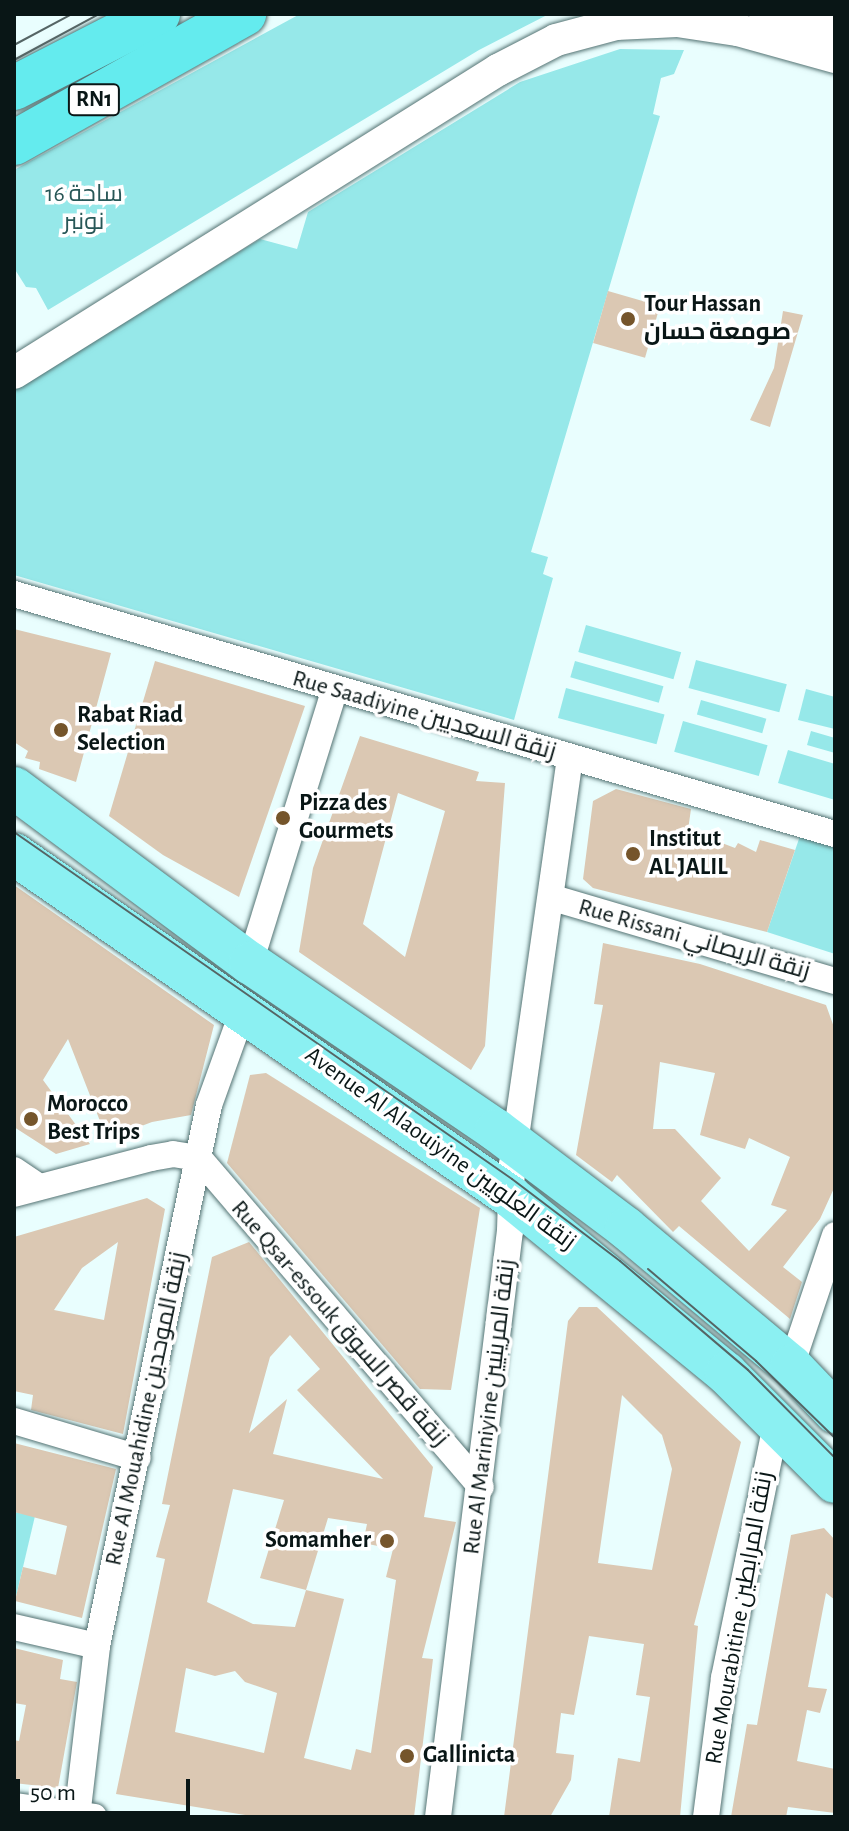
<!DOCTYPE html>
<meta charset="utf-8">
<style>
body{margin:0}
#map{position:relative;width:849px;height:1831px;overflow:hidden;background:#e9fefe;font-family:"Alegreya Sans",Cairo,sans-serif}
div>[style]{position:absolute}
[style*='--x']{left:calc(var(--x)*1px);top:calc(var(--y)*1px);width:calc(var(--w)*1px);rotate:calc(var(--a)*1deg)}
.green>*{inset:0;background:#96e8e9;transform-origin:0 0}
.building>*{inset:0;background:#dbc8b3;transform-origin:0 0}
.roads{filter:drop-shadow(0 0 2px #547373) drop-shadow(0 0 2px #547373)}
.minor>*{height:26px;margin:-13px;padding:0 13px;transform-origin:13px;border-radius:13px;background:#fff}
.tertiary>*{height:32px;margin:-16px;padding:0 16px;transform-origin:16px;border-radius:16px;background:#fff}
.primary>*{height:42px;margin:-21px;padding:0 21px;transform-origin:21px;border-radius:21px;background:#8bf0f2}
.trunk>*{height:44px;margin:-22px;padding:0 22px;transform-origin:22px;border-radius:22px;background:#64ebee}
.tram>*{height:2px;margin:-1px;padding:0 1px;transform-origin:1px;border-radius:1px;background:#556565}
.dots>*{width:22px;height:22px;translate:-50% -50%;box-sizing:border-box;border:4px solid #fff;border-radius:50%}
span{translate:-50% -50%;white-space:nowrap;text-align:center;line-height:1.15;-webkit-text-stroke:7px #fff;paint-order:stroke}
.shield-label span{padding:2px 6px;background:#fff;border:2px solid;border-radius:6px;-webkit-text-stroke-width:0}
.shield-label{font-size:22px;color:#091616;font-weight:700}
.park-label{font-size:24px;color:#285757}
.poi-label{font-size:24px;color:#091616;font-weight:700}
.left{translate:0 -50%;text-align:left}
.right{translate:-100% -50%;text-align:right}
.street-label{font-size:24px;color:#091616}
.frame{position:absolute;inset:0;border:16px solid #091616;pointer-events:none}
.scale{position:absolute;left:16px;top:1779px;width:174px;height:36px;box-sizing:border-box;border:4px solid #091616;border-top:0;padding-left:10px;font-size:24px;line-height:28px;white-space:nowrap;color:#091616;-webkit-text-stroke:6px #fff;paint-order:stroke}
</style>
<div id="map">
<div class="green">
<div style="clip-path:polygon(300px 14px,549px 14px,479px 50px,48px 310px,36px 288px,26px 287px,14px 268px,14px 170px)"></div>
<div style="clip-path:polygon(620px 49px,684px 50px,674px 74px,661px 78px,653px 114px,660px 116px,531px 552px,548px 557px,543px 574px,553px 578px,514px 720px,14px 575px,14px 390px,260px 239px,297px 249px,308px 212px,520px 82px)"></div>
<div style="left:586px;top:625px;width:99px;height:28px;rotate:16deg"></div>
<div style="left:696px;top:660px;width:94px;height:29px;rotate:15deg"></div>
<div style="left:575px;top:661px;width:92px;height:17px;rotate:16deg"></div>
<div style="left:566px;top:688px;width:102px;height:31px;rotate:15deg"></div>
<div style="clip-path:polygon(806px 689px,835px 697px,835px 729px,798px 720px)"></div>
<div style="left:701px;top:700px;width:68px;height:15px;rotate:16deg"></div>
<div style="left:683px;top:721px;width:88px;height:32px;rotate:16deg"></div>
<div style="clip-path:polygon(811px 731px,835px 738px,835px 753px,807px 745px)"></div>
<div style="clip-path:polygon(788px 750px,835px 764px,835px 800px,778px 783px)"></div>
<div style="clip-path:polygon(801px 833px,835px 843px,835px 954px,767px 932px)"></div>
<div style="clip-path:polygon(14px 1512px,35px 1516px,15px 1601px,14px 1601px)"></div>
</div>
<div class="building">
<div style="left:608px;top:291px;width:54px;height:54px;rotate:16deg"></div>
<div style="clip-path:polygon(783px 311px,803px 315px,770px 427px,750px 420px,774px 368px)"></div>
<div style="clip-path:polygon(14px 629px,111px 653px,76px 782px,39px 769px,40px 762px,25px 758px,28px 751px,14px 742px)"></div>
<div style="clip-path:polygon(155px 661px,305px 706px,239px 897px,163px 855px,109px 816px)"></div>
<div style="clip-path:polygon(evenodd,360px 736px,479px 772px,476px 781px,505px 783px,485px 1046px,471px 1070px,299px 952px,313px 868px,360px 736px,398px 793px,445px 811px,405px 957px,363px 924px,398px 793px)"></div>
<div style="clip-path:polygon(616px 789px,691px 809px,688px 830px,735px 848px,738px 843px,756px 852px,760px 840px,795px 850px,767px 932px,593px 888px,583px 879px,593px 801px)"></div>
<div style="clip-path:polygon(14px 885px,214px 1025px,191px 1115px,152px 1122px,107px 1139px,68px 1039px,43px 1080px,90px 1144px,56px 1154px,14px 1127px)"></div>
<div style="clip-path:polygon(evenodd,603px 943px,700px 964px,826px 1005px,835px 1030px,835px 1186px,820px 1219px,783px 1267px,802px 1282px,790px 1319px,679px 1226px,673px 1232px,617px 1175px,612px 1182px,576px 1155px,603px 1005px,594px 1004px,603px 943px,660px 1062px,715px 1073px,700px 1135px,745px 1149px,749px 1138px,790px 1157px,771px 1205px,787px 1210px,749px 1251px,701px 1201px,721px 1178px,675px 1129px,653px 1129px,660px 1062px)"></div>
<div style="clip-path:polygon(266px 1073px,480px 1208px,451px 1390px,420px 1389px,227px 1163px,250px 1075px)"></div>
<div style="clip-path:polygon(evenodd,147px 1198px,165px 1209px,123px 1434px,31px 1410px,33px 1395px,14px 1391px,14px 1237px,147px 1198px,118px 1242px,104px 1320px,54px 1310px,82px 1268px,118px 1242px)"></div>
<div style="clip-path:polygon(evenodd,249px 1242px,433px 1467px,424px 1517px,456px 1522px,422px 1658px,433px 1659px,414px 1817px,257px 1817px,116px 1794px,165px 1559px,156px 1557px,170px 1505px,162px 1504px,212px 1257px,249px 1242px,290px 1335px,320px 1369px,297px 1390px,383px 1479px,273px 1454px,287px 1399px,249px 1433px,270px 1357px,290px 1335px,249px 1242px,233px 1489px,284px 1500px,260px 1578px,306px 1590px,295px 1627px,253px 1624px,207px 1602px,233px 1489px,249px 1242px,328px 1518px,367px 1524px,363px 1543px,393px 1549px,386px 1577px,396px 1580px,371px 1753px,356px 1749px,351px 1770px,304px 1758px,344px 1599px,306px 1590px,328px 1518px,249px 1242px,186px 1668px,215px 1676px,235px 1671px,245px 1682px,277px 1693px,264px 1753px,175px 1732px,186px 1668px)"></div>
<div style="clip-path:polygon(evenodd,579px 1307px,597px 1307px,741px 1442px,694px 1625px,698px 1626px,680px 1817px,609px 1817px,618px 1758px,640px 1762px,650px 1697px,636px 1695px,644px 1644px,589px 1636px,574px 1715px,561px 1713px,556px 1753px,574px 1755px,571px 1780px,550px 1817px,504px 1817px,568px 1321px,579px 1307px,622px 1395px,662px 1435px,672px 1469px,652px 1570px,598px 1563px,622px 1395px)"></div>
<div style="clip-path:polygon(14px 1443px,116px 1469px,82px 1618px,15px 1601px,23px 1567px,56px 1575px,67px 1526px,14px 1512px)"></div>
<div style="clip-path:polygon(824px 1528px,835px 1540px,835px 1600px,826px 1593px,808px 1687px,827px 1689px,820px 1713px,807px 1710px,797px 1761px,835px 1769px,835px 1813px,788px 1807px,786px 1817px,731px 1817px,747px 1724px,757px 1725px,791px 1535px)"></div>
<div style="clip-path:polygon(14px 1648px,63px 1660px,60px 1679px,77px 1682px,58px 1788px,14px 1783px,14px 1740px,19px 1741px,26px 1705px,14px 1703px)"></div>
</div>
<div class="roads">
<div class="minor">
<div style="--x:14;--y:594;--w:855;--a:16.3"></div>
<div style="--x:553;--y:898;--w:294;--a:16.4"></div>
<div style="--x:250;--y:963;--w:287;--a:-72.8"></div>
<div style="--x:14;--y:1170;--w:30;--a:34"></div>
<div style="--x:14;--y:1194;--w:142;--a:-14.7"></div>
<div style="--x:151;--y:1158;--w:22;--a:-10"></div>
<div style="--x:173;--y:1154;--w:26;--a:9"></div>
<div style="--x:199;--y:1158;--w:433;--a:49.4"></div>
<div style="--x:791;--y:1366;--w:138;--a:-71.4"></div>
<div style="--x:14;--y:1421;--w:129;--a:16.6"></div>
<div style="--x:14;--y:1627;--w:85;--a:12.9"></div>
<div style="--x:14;--y:1806;--w:81;--a:7.8"></div>
<div style="--x:77;--y:1817;--w:172;--a:-83.3"></div>
<div style="--x:97;--y:1646;--w:552;--a:-78.3"></div>
<div style="--x:209;--y:1105;--w:103;--a:-70.2"></div>
<div style="--x:438;--y:1817;--w:590;--a:-83"></div>
<div style="--x:510;--y:1231;--w:66;--a:-88.3"></div>
<div style="--x:512;--y:1165;--w:411;--a:-81.9"></div>
<div style="--x:706;--y:1817;--w:140;--a:-82.6"></div>
<div style="--x:724;--y:1678;--w:263;--a:-78.4"></div>
</div>
<div class="tertiary">
<div style="--x:765;--y:14;--w:72;--a:13.7"></div>
<div style="--x:14;--y:373;--w:571;--a:-32.05"></div>
<div style="--x:498;--y:70;--w:65;--a:-27.3"></div>
<div style="--x:556;--y:40;--w:62;--a:-14.9"></div>
<div style="--x:616;--y:24;--w:61;--a:-2.8"></div>
<div style="--x:677;--y:21;--w:62;--a:8.4"></div>
<div style="--x:738;--y:30;--w:101;--a:15.6"></div>
</div>
<div class="primary">
<div style="--x:14;--y:788;--w:294;--a:36.6"></div>
<div style="--x:250;--y:963;--w:297;--a:34.2"></div>
<div style="--x:496;--y:1130;--w:163;--a:37"></div>
<div style="--x:626;--y:1228;--w:215;--a:39.9"></div>
<div style="--x:791;--y:1366;--w:64;--a:46.3"></div>
<div style="--x:14;--y:854;--w:604;--a:34.61"></div>
<div style="--x:511;--y:1197;--w:278;--a:39.3"></div>
<div style="--x:726;--y:1373;--w:154;--a:45"></div>
</div>
<div class="trunk">
<div style="--x:14;--y:88;--w:162;--a:-27.2"></div>
<div style="--x:14;--y:143;--w:264;--a:-29.3"></div>
</div>
</div>
<div class="tram">
<div style="--x:14;--y:45;--w:66;--a:-28.1"></div>
<div style="--x:14;--y:60;--w:97;--a:-28.4"></div>
<div style="--x:14;--y:832;--w:607;--a:34.87"></div>
<div style="--x:512;--y:1179;--w:136;--a:37.2"></div>
<div style="--x:620;--y:1261;--w:168;--a:40.4"></div>
<div style="--x:748;--y:1370;--w:124;--a:45.3"></div>
<div style="--x:648;--y:1269;--w:142;--a:40.4"></div>
<div style="--x:756;--y:1361;--w:110;--a:44.3"></div>
</div>
<div class="dots">
<div style="left:628px;top:319px;background:#75552b"></div>
<div style="left:61px;top:730px;background:#75552b"></div>
<div style="left:283px;top:818px;background:#75552b"></div>
<div style="left:633px;top:854px;background:#75552b"></div>
<div style="left:31px;top:1119px;background:#75552b"></div>
<div style="left:387px;top:1541px;background:#75552b"></div>
<div style="left:407px;top:1756px;background:#75552b"></div>
</div>
<div class="shield-label">
<span style="left:94px;top:100px">RN1</span>
</div>
<div class="park-label">
<span style="left:84px;top:209px">ساحة 16<br>نونبر</span>
</div>
<div class="poi-label">
<span class="left" style="left:644px;top:319px">Tour Hassan<br>صومعة حسان</span>
<span class="left" style="left:77px;top:730px">Rabat Riad<br>Selection</span>
<span class="left" style="left:299px;top:818px">Pizza des<br>Gourmets</span>
<span class="left" style="left:649px;top:854px">Institut<br>AL JALIL</span>
<span class="left" style="left:47px;top:1119px">Morocco<br>Best Trips</span>
<span class="right" style="left:371px;top:1541px">Somamher</span>
<span class="left" style="left:423px;top:1756px">Gallinicta</span>
</div>
<div class="street-label">
<span style="left:424px;top:716px;rotate:16deg">Rue Saadiyine زنقة السعديين</span>
<span style="left:694px;top:940px;rotate:16deg">Rue Rissani زنقة الريصاني</span>
<span style="left:440px;top:1149px;rotate:36deg">Avenue Al Alaouiyine زنقة العلويين</span>
<span style="left:339px;top:1324px;rotate:49deg">Rue Qsar-essouk زنقة قصر السوق</span>
<span style="left:490px;top:1407px;rotate:-83deg">Rue Al Mariniyine زنقة المرينيين</span>
<span style="left:147px;top:1409px;rotate:-78deg">Rue Al Mouahidine زنقة الموحدين</span>
<span style="left:740px;top:1618px;rotate:-80deg">Rue Mourabitine زنقة المرابطين</span>
</div>
<div class="frame"></div>
<div class="scale">50 m</div>
</div>
